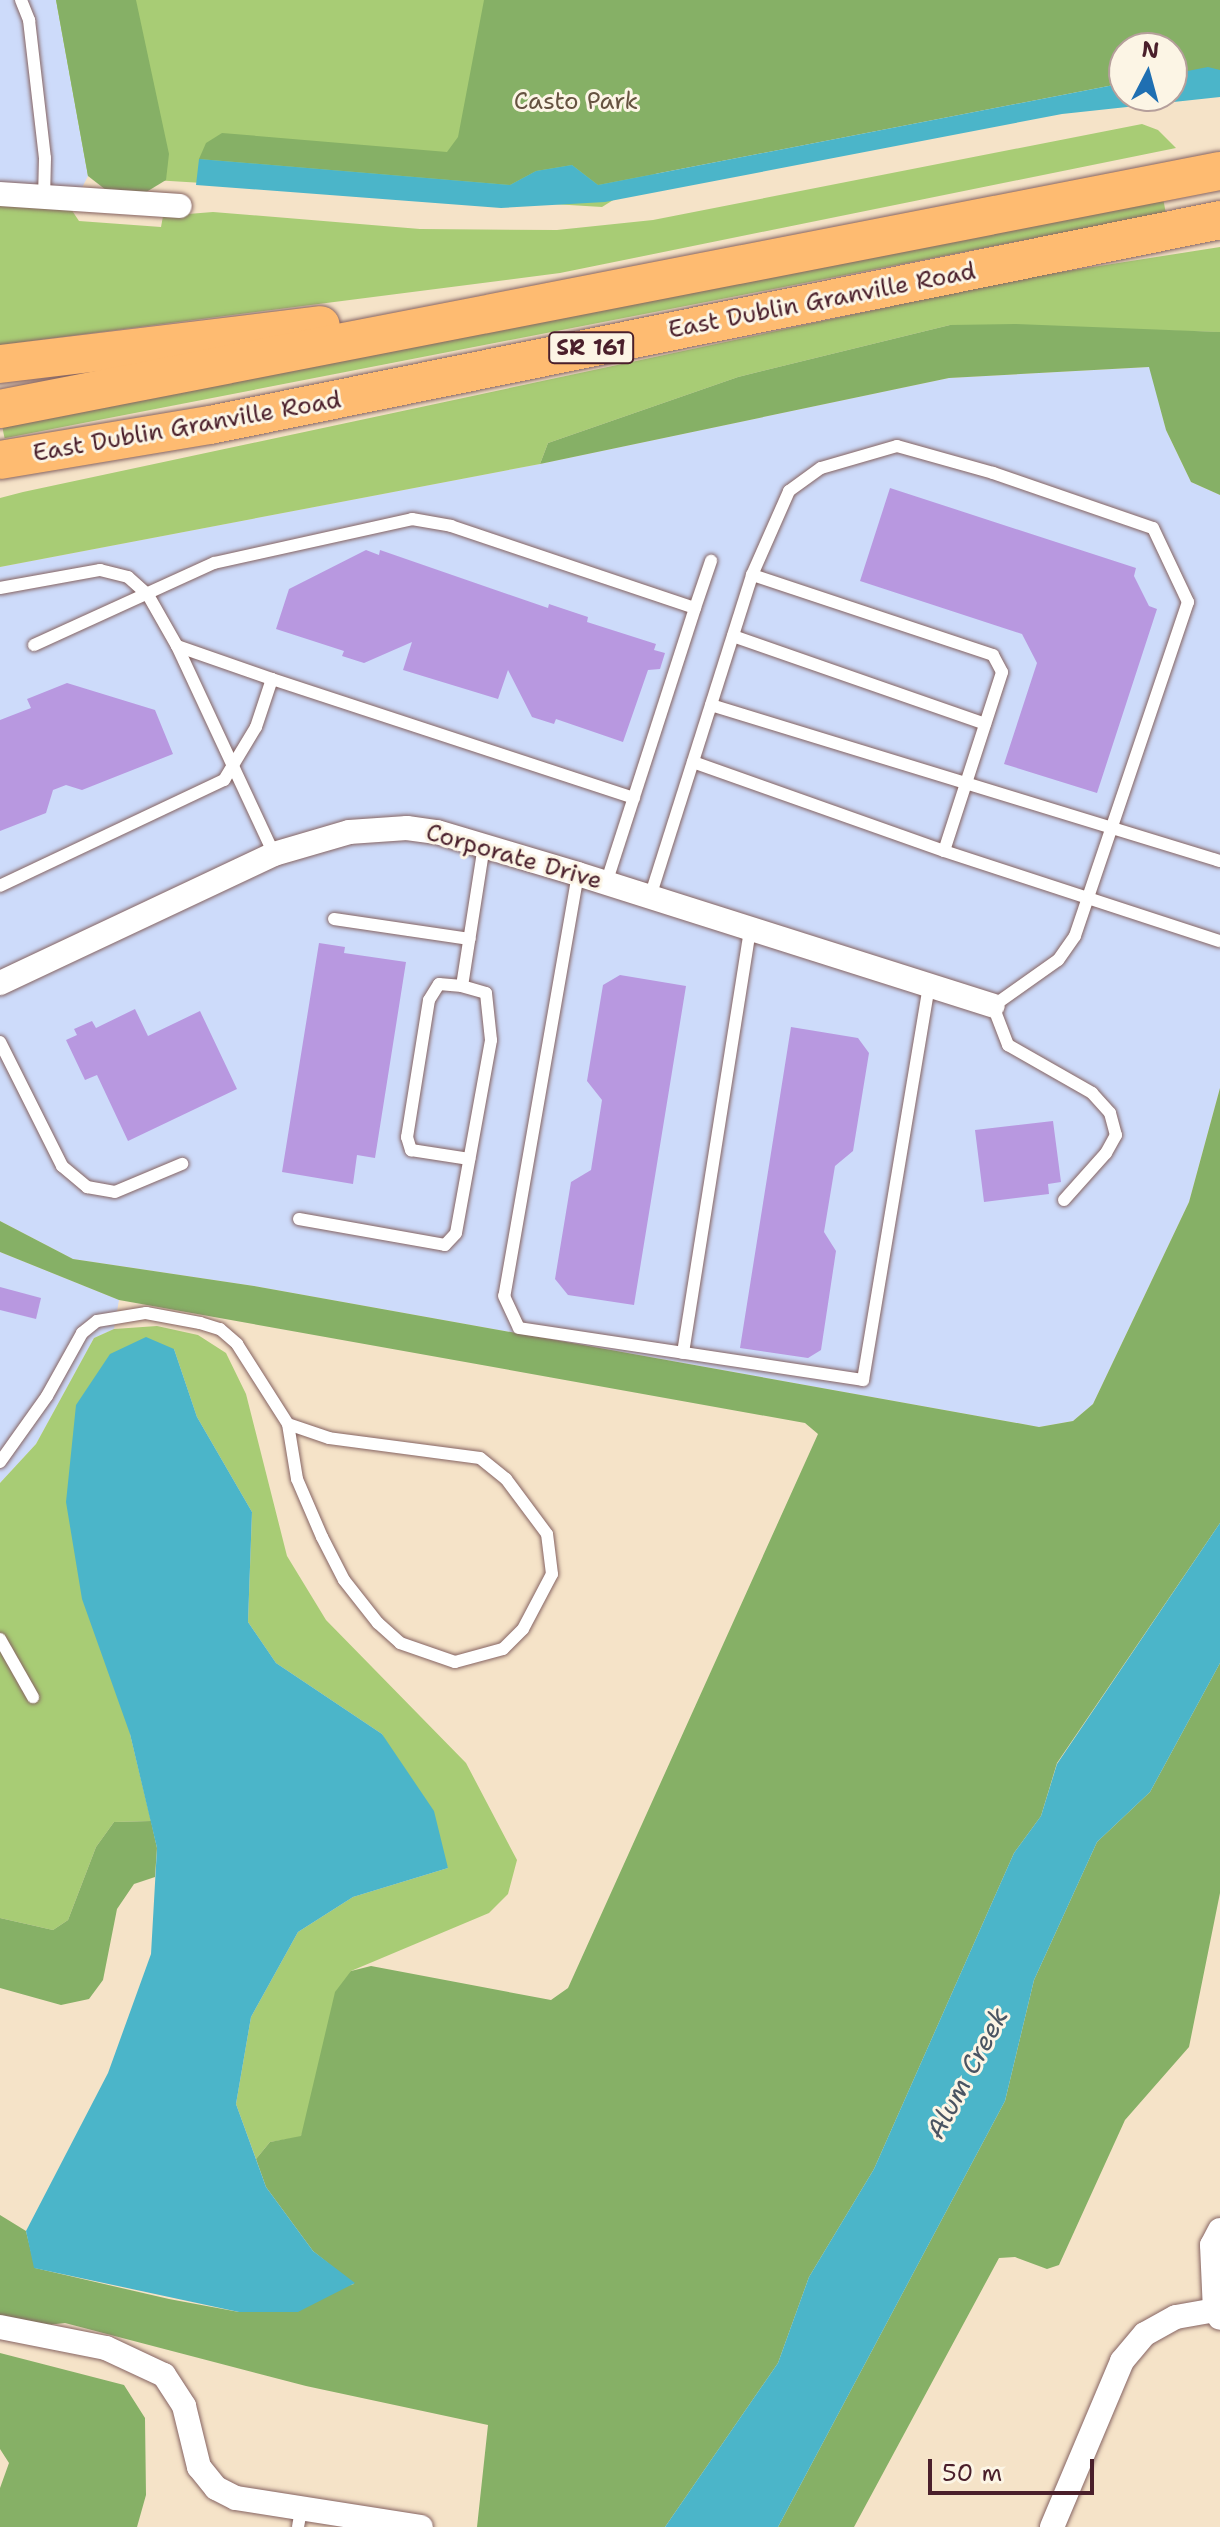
<!DOCTYPE html>
<style>
body{margin:0}
#map{position:relative;width:1220px;height:2527px;overflow:hidden;background:#f5e3c8;font-family:"Shantell Sans",sans-serif}
div>[style]{position:absolute}
[style*='--x']{left:calc(var(--x)*1px);top:calc(var(--y)*1px);width:calc(var(--w)*1px);rotate:calc(var(--a)*1deg)}
.built>*{inset:0;background:#cddbfa}
.green>*{inset:0;background:#a8cc75;transform-origin:0 0}
.forest>*{inset:0;background:#86b066}
.water>*{inset:0;background:#4bb5c9}
.building>*{inset:0;background:#b898e0}
.roads{filter:drop-shadow(0 0 2px #866462) drop-shadow(0 0 2px #866462)}
.lane>*{height:12px;margin:-6px;padding:0 6px;transform-origin:6px;border-radius:6px;background:#fff}
.street>*{height:24px;margin:-12px;padding:0 12px;transform-origin:12px;border-radius:12px;background:#fff}
.primary>*{height:38px;margin:-19px;padding:0 19px;transform-origin:19px;border-radius:19px;background:#febb71}
span{translate:-50% -50%;white-space:nowrap;text-align:center;line-height:1.15;-webkit-text-stroke:6px #fcf5e5;paint-order:stroke}
.shield-label span{padding:2px 6px;background:#fcf5e5;border:2px solid;border-radius:6px;-webkit-text-stroke-width:0}
.shield-label{font-size:22px;color:#4a1f2b;font-weight:700}
.park-label{font-size:24px;color:#665341}
.street-label{font-size:24px;color:#4a1f2b}
.water-label{font-size:26px;color:#4a5462;font-style:italic}
.north{position:absolute;left:1108px;top:32px;width:80px;height:80px;box-sizing:border-box;background:#fcf5e5;border:2px solid #b59f9b;border-radius:50%;rotate:6deg;font-size:22px;font-weight:700;line-height:32px;text-align:center;color:#4a1f2b}
.north::after{content:'';display:block;margin:auto;width:28px;height:36px;background:#1f6fb2;clip-path:polygon(50% 0,100% 100%,50% 72%,0 100%)}
.scale{position:absolute;left:928px;top:2459px;width:166px;height:36px;box-sizing:border-box;border:4px solid #4a1f2b;border-top:0;padding-left:10px;font-size:24px;line-height:28px;white-space:nowrap;color:#4a1f2b;-webkit-text-stroke:6px #fcf5e5;paint-order:stroke}
</style>
<div id="map">
<div class="built">
<div style="clip-path:polygon(0 0,56px 0,88px 176px,71px 209px,0 205px)"></div>
<div style="clip-path:polygon(1150px 367px,1166px 430px,1191px 482px,1220px 495px,1220px 1088px,1189px 1202px,1093px 1404px,1073px 1421px,1039px 1427px,254px 1286px,73px 1259px,0 1221px,0 567px,540px 464px,949px 378px)"></div>
<div style="clip-path:polygon(0 1252px,119px 1300px,114px 1329px,94px 1338px,36px 1444px,0 1483px)"></div>
</div>
<div class="green">
<div style="clip-path:polygon(56px 0,935px 0,602px 207px,88px 176px)"></div>
<div style="clip-path:polygon(1142px 124px,1158px 130px,1176px 148px,560px 273px,0 345px,0 205px,71px 209px,79px 221px,161px 227px,163px 216px,213px 212px,420px 229px,557px 230px,653px 220px)"></div>
<div style="left:1162px;top:193px;width:20px;height:1183px;rotate:79deg"></div>
<div style="clip-path:polygon(1220px 247px,1220px 332px,950px 325px,738px 377px,548px 443px,540px 464px,0 567px,0 498px,23px 492px,1029px 277px)"></div>
<div style="clip-path:polygon(157px 1326px,198px 1335px,226px 1353px,246px 1394px,287px 1556px,326px 1620px,466px 1763px,517px 1860px,508px 1894px,489px 1913px,351px 1971px,301px 2137px,270px 2142px,256px 2159px,236px 2104px,251px 2017px,298px 1932px,353px 1897px,448px 1868px,382px 1734px,276px 1663px,248px 1622px,252px 1512px,197px 1417px,174px 1349px,130px 1734px,151px 1821px,114px 1822px,96px 1847px,68px 1920px,53px 1930px,0 1918px,0 1483px,36px 1444px,94px 1338px,114px 1329px)"></div>
</div>
<div class="forest">
<div style="clip-path:polygon(56px 0,136px 0,169px 154px,166px 180px,143px 194px,106px 190px,88px 176px)"></div>
<div style="clip-path:polygon(484px 0,1220px 0,1220px 70px,1172px 74px,1172px 48px,1124px 48px,1124px 83px,598px 185px,572px 165px,536px 171px,510px 185px,199px 159px,206px 143px,222px 133px,447px 152px,458px 137px)"></div>
<div style="clip-path:polygon(1015px 324px,1220px 332px,1220px 495px,1191px 482px,1166px 430px,1149px 367px,949px 378px,540px 464px,548px 443px,738px 377px,950px 325px)"></div>
<div style="clip-path:polygon(1220px 1088px,1220px 1523px,1057px 1763px,1041px 1816px,1014px 1853px,874px 2169px,809px 2277px,778px 2363px,665px 2527px,477px 2527px,488px 2425px,306px 2386px,65px 2323px,38px 2326px,0 2319px,0 2215px,26px 2231px,35px 2268px,169px 2299px,239px 2312px,354px 2284px,313px 2251px,266px 2187px,256px 2159px,270px 2142px,301px 2136px,335px 1992px,351px 1971px,371px 1966px,551px 2000px,568px 1988px,818px 1434px,805px 1423px,119px 1300px,0 1252px,0 1221px,73px 1259px,254px 1286px,1039px 1427px,1073px 1421px,1093px 1404px,1189px 1202px)"></div>
<div style="clip-path:polygon(1220px 1663px,1220px 1893px,1189px 2047px,1125px 2120px,1059px 2265px,1047px 2269px,1015px 2257px,999px 2258px,854px 2527px,778px 2527px,1005px 2101px,1034px 1980px,1097px 1842px,1150px 1792px)"></div>
<div style="clip-path:polygon(151px 1821px,157px 1848px,155px 1877px,134px 1884px,117px 1909px,103px 1980px,89px 1999px,61px 2005px,0 1988px,0 1918px,53px 1930px,68px 1920px,96px 1847px,114px 1822px)"></div>
<div style="clip-path:polygon(0 2353px,124px 2385px,145px 2418px,146px 2495px,137px 2527px,0 2527px,0 2488px,9px 2463px,0 2449px)"></div>
</div>
<div class="water">
<div style="clip-path:polygon(1208px 67px,1220px 70px,1220px 97px,1062px 114px,605px 202px,501px 208px,196px 185px,199px 159px,510px 185px,536px 171px,572px 165px,598px 185px,1124px 83px,1124px 96px,1172px 96px,1172px 74px)"></div>
<div style="clip-path:polygon(146px 1337px,174px 1349px,197px 1417px,252px 1512px,248px 1622px,276px 1663px,382px 1734px,434px 1811px,448px 1868px,353px 1897px,298px 1932px,251px 2017px,236px 2104px,266px 2187px,313px 2251px,355px 2283px,298px 2312px,239px 2312px,34px 2268px,26px 2231px,108px 2073px,151px 1954px,157px 1848px,130px 1734px,82px 1599px,66px 1502px,76px 1405px,110px 1354px)"></div>
<div style="clip-path:polygon(1220px 1523px,1220px 1663px,1150px 1792px,1097px 1842px,1034px 1980px,1005px 2101px,778px 2527px,665px 2527px,778px 2363px,809px 2277px,874px 2169px,1014px 1853px,1041px 1816px,1057px 1764px)"></div>
</div>
<div class="building">
<div style="clip-path:polygon(890px 488px,1136px 568px,1134px 576px,1149px 606px,1157px 609px,1097px 793px,1004px 764px,1037px 663px,1022px 634px,860px 581px)"></div>
<div style="clip-path:polygon(366px 550px,379px 555px,380px 550px,548px 608px,549px 604px,588px 617px,587px 622px,656px 644px,654px 650px,665px 653px,660px 669px,648px 670px,623px 742px,556px 719px,554px 724px,532px 717px,508px 670px,498px 699px,403px 670px,412px 642px,364px 663px,342px 656px,344px 651px,276px 629px,289px 589px)"></div>
<div style="clip-path:polygon(67px 683px,155px 710px,173px 754px,82px 790px,66px 785px,53px 790px,46px 813px,0 831px,0 720px,31px 708px,27px 699px)"></div>
<div style="clip-path:polygon(319px 943px,345px 947px,344px 953px,406px 962px,375px 1158px,357px 1155px,353px 1184px,282px 1172px)"></div>
<div style="clip-path:polygon(620px 975px,686px 986px,634px 1305px,568px 1295px,555px 1279px,571px 1182px,591px 1170px,602px 1100px,587px 1081px,603px 985px)"></div>
<div style="clip-path:polygon(135px 1009px,148px 1036px,200px 1011px,237px 1089px,128px 1141px,97px 1075px,85px 1080px,66px 1040px,77px 1035px,74px 1029px,92px 1021px,96px 1028px)"></div>
<div style="clip-path:polygon(791px 1027px,858px 1038px,869px 1053px,853px 1151px,835px 1166px,824px 1232px,836px 1251px,821px 1350px,808px 1358px,740px 1348px)"></div>
<div style="clip-path:polygon(1053px 1121px,1061px 1182px,1048px 1184px,1049px 1194px,984px 1202px,975px 1130px)"></div>
<div style="clip-path:polygon(0 1287px,41px 1298px,36px 1319px,0 1310px)"></div>
</div>
<div class="roads">
<div class="lane">
<div style="--x:21;--y:0;--w:22;--a:68"></div>
<div style="--x:29;--y:20;--w:139;--a:83.4"></div>
<div style="--x:45;--y:158;--w:40;--a:91.4"></div>
<div style="--x:0;--y:588;--w:102;--a:-10.2"></div>
<div style="--x:100;--y:570;--w:29;--a:14"></div>
<div style="--x:128;--y:577;--w:27;--a:42"></div>
<div style="--x:148;--y:595;--w:59;--a:60.4"></div>
<div style="--x:177;--y:646;--w:101;--a:19.2"></div>
<div style="--x:272;--y:679;--w:51;--a:108.4"></div>
<div style="--x:256;--y:727;--w:62;--a:121.1"></div>
<div style="--x:224;--y:780;--w:248;--a:154.7"></div>
<div style="--x:695;--y:608;--w:50;--a:-71.2"></div>
<div style="--x:733;--y:636;--w:267;--a:19.2"></div>
<div style="--x:34;--y:645;--w:198;--a:-24.5"></div>
<div style="--x:214;--y:563;--w:203;--a:-12.5"></div>
<div style="--x:412;--y:519;--w:40;--a:10"></div>
<div style="--x:451;--y:526;--w:257;--a:18.6"></div>
<div style="--x:695;--y:608;--w:289;--a:107.9"></div>
<div style="--x:177;--y:646;--w:230;--a:65"></div>
<div style="--x:272;--y:679;--w:381;--a:18.2"></div>
<div style="--x:711;--y:705;--w:532;--a:17.04"></div>
<div style="--x:693;--y:762;--w:266;--a:19.5"></div>
<div style="--x:944;--y:851;--w:188;--a:-72"></div>
<div style="--x:1002;--y:672;--w:19;--a:-118"></div>
<div style="--x:993;--y:655;--w:254;--a:-161.6"></div>
<div style="--x:944;--y:851;--w:290;--a:18.1"></div>
<div style="--x:578;--y:874;--w:428;--a:99.9"></div>
<div style="--x:504;--y:1296;--w:35;--a:65"></div>
<div style="--x:519;--y:1328;--w:348;--a:8.6"></div>
<div style="--x:863;--y:1380;--w:399;--a:-80.5"></div>
<div style="--x:650;--y:897;--w:338;--a:-72.4"></div>
<div style="--x:752;--y:575;--w:92;--a:-66.2"></div>
<div style="--x:789;--y:491;--w:39;--a:-36"></div>
<div style="--x:821;--y:468;--w:79;--a:-16.1"></div>
<div style="--x:897;--y:446;--w:100;--a:15.7"></div>
<div style="--x:993;--y:473;--w:169;--a:19"></div>
<div style="--x:1153;--y:528;--w:82;--a:64.7"></div>
<div style="--x:1188;--y:602;--w:353;--a:108.7"></div>
<div style="--x:1075;--y:936;--w:29;--a:125"></div>
<div style="--x:1058;--y:960;--w:80;--a:144.7"></div>
<div style="--x:993;--y:1006;--w:42;--a:69"></div>
<div style="--x:1008;--y:1045;--w:97;--a:29.7"></div>
<div style="--x:1092;--y:1093;--w:27;--a:48"></div>
<div style="--x:1110;--y:1113;--w:23;--a:75"></div>
<div style="--x:1116;--y:1135;--w:21;--a:119"></div>
<div style="--x:1106;--y:1153;--w:63;--a:131.8"></div>
<div style="--x:334;--y:919;--w:137;--a:8.4"></div>
<div style="--x:462;--y:986;--w:23;--a:-175"></div>
<div style="--x:439;--y:984;--w:19;--a:122"></div>
<div style="--x:429;--y:1000;--w:139;--a:99.1"></div>
<div style="--x:407;--y:1137;--w:14;--a:73"></div>
<div style="--x:411;--y:1150;--w:59;--a:8.8"></div>
<div style="--x:0;--y:1042;--w:139;--a:63.4"></div>
<div style="--x:62;--y:1166;--w:33;--a:40"></div>
<div style="--x:87;--y:1187;--w:28;--a:10"></div>
<div style="--x:115;--y:1192;--w:73;--a:-22.7"></div>
<div style="--x:299;--y:1219;--w:148;--a:10.1"></div>
<div style="--x:445;--y:1245;--w:16;--a:-47"></div>
<div style="--x:456;--y:1233;--w:196;--a:-79.7"></div>
<div style="--x:491;--y:1040;--w:47;--a:-96.1"></div>
<div style="--x:486;--y:993;--w:25;--a:-164"></div>
<div style="--x:462;--y:986;--w:142;--a:-81.1"></div>
<div style="--x:683;--y:1353;--w:429;--a:-81"></div>
<div style="--x:0;--y:1462;--w:81;--a:-54.5"></div>
<div style="--x:47;--y:1396;--w:72;--a:-60.9"></div>
<div style="--x:82;--y:1333;--w:19;--a:-39"></div>
<div style="--x:97;--y:1321;--w:50;--a:-9.3"></div>
<div style="--x:146;--y:1313;--w:55;--a:10.5"></div>
<div style="--x:200;--y:1323;--w:21;--a:17"></div>
<div style="--x:220;--y:1329;--w:23;--a:41"></div>
<div style="--x:237;--y:1344;--w:95;--a:57.5"></div>
<div style="--x:288;--y:1424;--w:56;--a:80.7"></div>
<div style="--x:297;--y:1479;--w:63;--a:66.7"></div>
<div style="--x:322;--y:1537;--w:48;--a:62.9"></div>
<div style="--x:344;--y:1580;--w:55;--a:51.7"></div>
<div style="--x:378;--y:1623;--w:30;--a:42"></div>
<div style="--x:400;--y:1643;--w:58;--a:19.1"></div>
<div style="--x:455;--y:1662;--w:50;--a:-15.2"></div>
<div style="--x:503;--y:1649;--w:28;--a:-45"></div>
<div style="--x:523;--y:1629;--w:62;--a:-62.2"></div>
<div style="--x:552;--y:1574;--w:40;--a:-97.1"></div>
<div style="--x:547;--y:1534;--w:69;--a:-126.7"></div>
<div style="--x:506;--y:1479;--w:33;--a:-141"></div>
<div style="--x:480;--y:1458;--w:152;--a:-172.5"></div>
<div style="--x:329;--y:1438;--w:43;--a:-161.1"></div>
<div style="--x:0;--y:1639;--w:67;--a:60.4"></div>
<div style="--x:298;--y:2527;--w:17;--a:-80"></div>
</div>
<div class="street">
<div style="--x:0;--y:194;--w:180;--a:3.8"></div>
<div style="--x:0;--y:983;--w:303;--a:-25.2"></div>
<div style="--x:274;--y:854;--w:78;--a:-16.3"></div>
<div style="--x:349;--y:832;--w:58;--a:-3.9"></div>
<div style="--x:407;--y:828;--w:30;--a:8"></div>
<div style="--x:437;--y:832;--w:147;--a:16.6"></div>
<div style="--x:578;--y:874;--w:435;--a:17.6"></div>
<div style="--x:1220;--y:2230;--w:17;--a:118"></div>
<div style="--x:1212;--y:2245;--w:65;--a:87.4"></div>
<div style="--x:1215;--y:2310;--w:9;--a:58"></div>
<div style="--x:0;--y:2327;--w:108;--a:11.2"></div>
<div style="--x:106;--y:2348;--w:64;--a:25"></div>
<div style="--x:164;--y:2375;--w:37;--a:57"></div>
<div style="--x:184;--y:2406;--w:63;--a:76.2"></div>
<div style="--x:199;--y:2467;--w:27;--a:51"></div>
<div style="--x:216;--y:2488;--w:22;--a:27"></div>
<div style="--x:236;--y:2498;--w:187;--a:8.9"></div>
<div style="--x:1052;--y:2527;--w:180;--a:-67.1"></div>
<div style="--x:1122;--y:2361;--w:35;--a:-50"></div>
<div style="--x:1145;--y:2334;--w:35;--a:-29"></div>
<div style="--x:1176;--y:2317;--w:40;--a:-10"></div>
</div>
<div class="primary">
<div style="--x:0;--y:364;--w:323;--a:-6.9"></div>
<div style="--x:0;--y:409;--w:1243;--a:-11.04"></div>
<div style="--x:0;--y:460;--w:213;--a:-9.5"></div>
<div style="--x:210;--y:425;--w:1031;--a:-11.47"></div>
</div>
</div>
<div class="shield-label">
<span style="left:591px;top:348px">SR 161</span>
</div>
<div class="park-label">
<span style="left:576px;top:102px">Casto Park</span>
</div>
<div class="street-label">
<span style="left:822px;top:301px;rotate:-11deg">East Dublin Granville Road</span>
<span style="left:187px;top:427px;rotate:-10deg">East Dublin Granville Road</span>
<span style="left:514px;top:857px;rotate:16deg">Corporate Drive</span>
</div>
<div class="water-label">
<span style="left:967px;top:2073px;rotate:-62deg">Alum Creek</span>
</div>
<div class="north">N</div>
<div class="scale">50 m</div>
</div>
